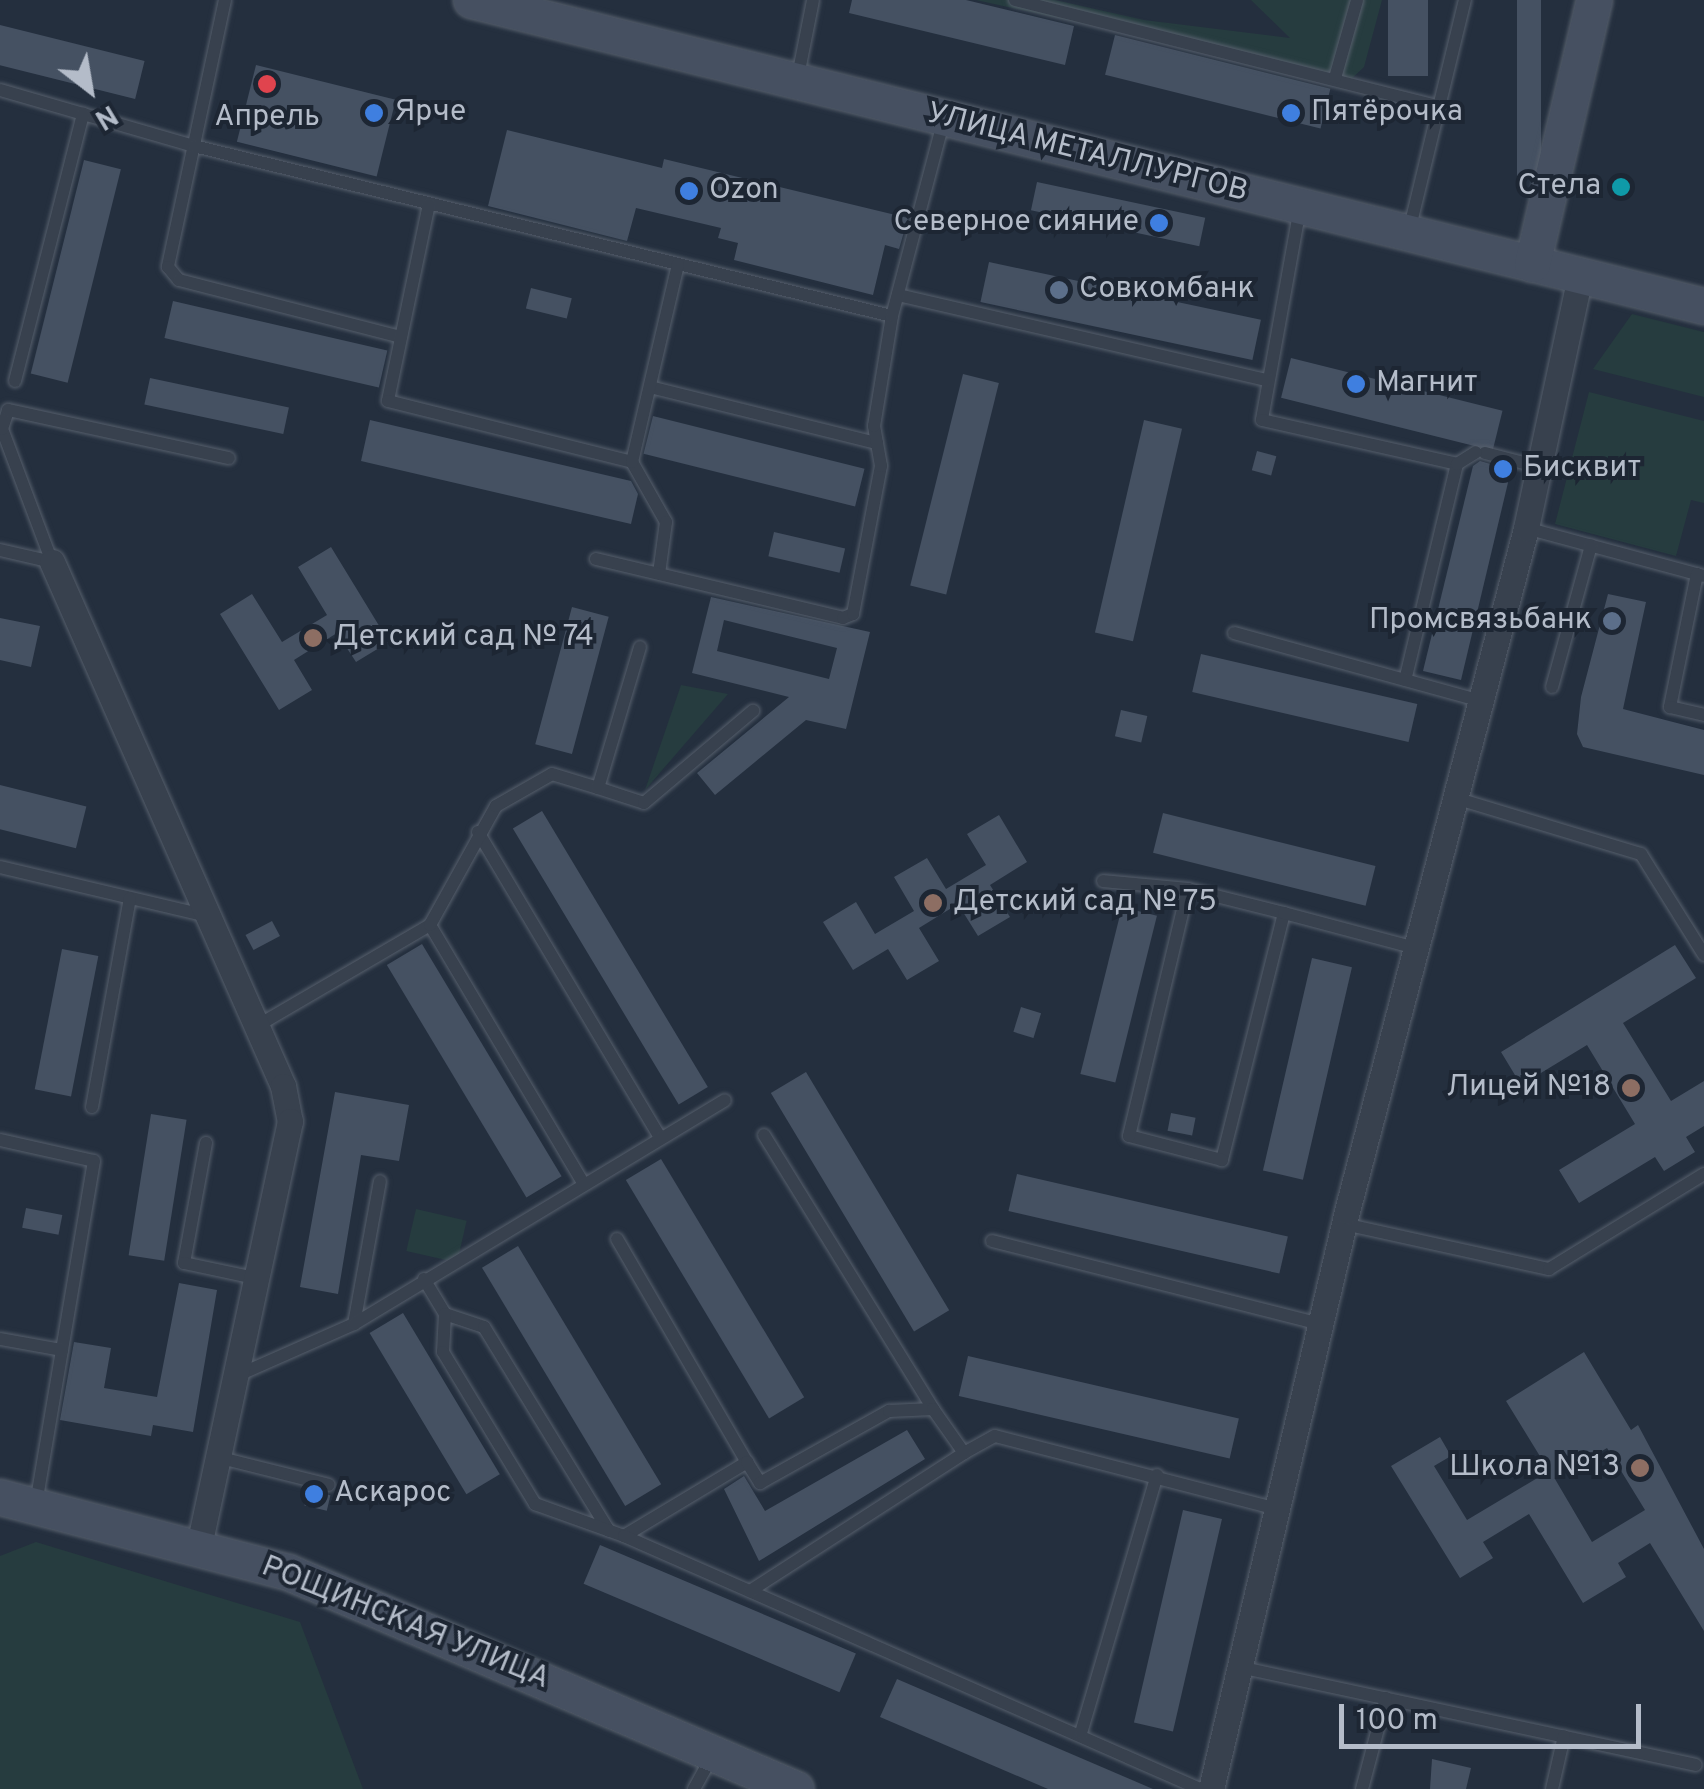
<!DOCTYPE html>
<meta charset="utf-8">
<style>
body{margin:0}
#map{position:relative;width:1704px;height:1789px;overflow:hidden;background:#242f3e;font-family:Overpass,sans-serif}
div>[style]{position:absolute}
[style*='--x']{left:calc(var(--x)*1px);top:calc(var(--y)*1px);width:calc(var(--w)*1px);rotate:calc(var(--a)*1deg)}
.green>*{inset:0;background:#263c3f;transform-origin:0 0}
.building>*{inset:0;background:#455162;transform-origin:0 0}
.roads{filter:drop-shadow(0 0 2px #565f6c) drop-shadow(0 0 2px #565f6c)}
.lane>*{height:12px;margin:-6px;padding:0 6px;transform-origin:6px;border-radius:6px;background:#38414e}
.street>*{height:25px;margin:-12.5px;padding:0 12.5px;transform-origin:12.5px;border-radius:12.5px;background:#38414e}
.secondary>*{height:35px;margin:-17.5px;padding:0 17.5px;transform-origin:17.5px;border-radius:17.5px;background:#465061}
.dots>*{width:28px;height:28px;translate:-50% -50%;box-sizing:border-box;border:5px solid #1d2633;border-radius:50%}
span{translate:-50% -50%;white-space:nowrap;text-align:center;line-height:1.15;-webkit-text-stroke:8px #1d2633;paint-order:stroke}
.poi-label{font-size:30px;color:#b4bcc9}
.left{translate:0 -50%;text-align:left}
.right{translate:-100% -50%;text-align:right}
.street-label{font-size:30px;color:#b4bcc9}
.north{position:absolute;left:40px;top:40px;width:100px;height:100px;-webkit-text-stroke:8px #1d2633;paint-order:stroke;rotate:149deg;font-size:28px;font-weight:700;line-height:40px;text-align:center;color:#b4bcc9}
.north::after{content:'';display:block;margin:auto;width:35px;height:45px;background:#b4bcc9;clip-path:polygon(50% 0,100% 100%,50% 72%,0 100%)}
.scale{position:absolute;left:1339px;top:1704px;width:302px;height:45px;box-sizing:border-box;border:5px solid #b4bcc9;border-top:0;padding-left:12px;font-size:30px;line-height:35px;white-space:nowrap;color:#b4bcc9;-webkit-text-stroke:8px #1d2633;paint-order:stroke}
</style>
<div id="map">
<div class="green">
<div style="clip-path:polygon(976px 0,1055px 0,1144px 20px,1290px 38px,1251px 0,1382px 0,1364px 67px,1348px 82px)"></div>
<div style="clip-path:polygon(1632px 314px,1704px 332px,1704px 397px,1593px 369px)"></div>
<div style="clip-path:polygon(1589px 392px,1704px 421px,1704px 503px,1691px 500px,1676px 556px,1555px 524px)"></div>
<div style="clip-path:polygon(681px 685px,728px 694px,645px 790px)"></div>
<div style="left:416px;top:1209px;width:52px;height:43px;rotate:13deg"></div>
<div style="clip-path:polygon(36px 1542px,300px 1622px,363px 1789px,0 1789px,0 1556px)"></div>
</div>
<div class="building">
<div style="clip-path:polygon(852px 0,966px 0,1074px 26px,1065px 65px,849px 13px)"></div>
<div style="left:1388px;top:0;width:40px;height:76px"></div>
<div style="left:1517px;top:0;width:24px;height:176px"></div>
<div style="left:0;top:25px;width:149px;height:39px;rotate:14deg"></div>
<div style="left:1115px;top:35px;width:222px;height:41px;rotate:14deg"></div>
<div style="left:256px;top:65px;width:144px;height:79px;rotate:14deg"></div>
<div style="clip-path:polygon(507px 130px,662px 168px,664px 159px,908px 218px,899px 249px,885px 245px,873px 295px,734px 260px,738px 243px,718px 238px,721px 228px,636px 208px,627px 241px,488px 206px)"></div>
<div style="left:84px;top:160px;width:38px;height:220px;rotate:14deg"></div>
<div style="left:1037px;top:182px;width:172px;height:29px;rotate:12deg"></div>
<div style="left:989px;top:262px;width:278px;height:41px;rotate:12deg"></div>
<div style="left:531px;top:288px;width:42px;height:21px;rotate:14deg"></div>
<div style="left:173px;top:301px;width:220px;height:38px;rotate:13deg"></div>
<div style="left:1291px;top:358px;width:218px;height:41px;rotate:14deg"></div>
<div style="left:963px;top:374px;width:37px;height:218px;rotate:14deg"></div>
<div style="left:150px;top:378px;width:142px;height:27px;rotate:12deg"></div>
<div style="left:653px;top:416px;width:218px;height:39px;rotate:14deg"></div>
<div style="clip-path:polygon(370px 420px,631px 481px,638px 494px,631px 524px,361px 461px)"></div>
<div style="left:1144px;top:420px;width:39px;height:218px;rotate:13deg"></div>
<div style="left:1257px;top:451px;width:20px;height:20px;rotate:15deg"></div>
<div style="clip-path:polygon(1480px 461px,1511px 470px,1461px 680px,1423px 671px,1473px 466px)"></div>
<div style="left:774px;top:532px;width:73px;height:25px;rotate:13deg"></div>
<div style="clip-path:polygon(331px 547px,389px 642px,356px 662px,337px 633px,294px 660px,312px 690px,279px 710px,220px 614px,252px 594px,282px 642px,327px 615px,298px 567px)"></div>
<div style="clip-path:polygon(1608px 594px,1646px 602px,1623px 709px,1704px 730px,1704px 775px,1583px 747px,1577px 734px,1581px 697px)"></div>
<div style="clip-path:polygon(evenodd,711px 597px,870px 632px,846px 729px,806px 720px,715px 795px,697px 773px,789px 697px,692px 673px,711px 597px,724px 620px,837px 648px,829px 679px,717px 651px,724px 620px)"></div>
<div style="left:572px;top:607px;width:38px;height:142px;rotate:15deg"></div>
<div style="clip-path:polygon(0 618px,40px 626px,31px 667px,0 660px)"></div>
<div style="left:1201px;top:654px;width:222px;height:39px;rotate:13deg"></div>
<div style="left:1121px;top:710px;width:27px;height:27px;rotate:13deg"></div>
<div style="left:0;top:785px;width:89px;height:43px;rotate:14deg"></div>
<div style="left:542px;top:811px;width:322px;height:34px;rotate:59deg"></div>
<div style="left:1163px;top:813px;width:219px;height:41px;rotate:14deg"></div>
<div style="clip-path:polygon(999px 815px,1027px 862px,990px 885px,1010px 917px,978px 936px,958px 904px,919px 928px,939px 961px,907px 980px,888px 949px,853px 970px,823px 922px,856px 902px,875px 934px,914px 911px,894px 877px,927px 858px,946px 889px,986px 865px,967px 834px)"></div>
<div style="left:1122px;top:907px;width:36px;height:172px;rotate:14deg"></div>
<div style="left:272px;top:921px;width:17px;height:30px;rotate:62deg"></div>
<div style="left:422px;top:944px;width:271px;height:41px;rotate:59deg"></div>
<div style="clip-path:polygon(1675px 945px,1696px 978px,1623px 1023px,1671px 1101px,1704px 1081px,1704px 1126px,1686px 1137px,1695px 1152px,1664px 1171px,1655px 1157px,1579px 1203px,1559px 1170px,1635px 1124px,1587px 1045px,1521px 1085px,1501px 1052px)"></div>
<div style="left:62px;top:949px;width:37px;height:143px;rotate:11deg"></div>
<div style="left:1312px;top:958px;width:41px;height:218px;rotate:13deg"></div>
<div style="left:1021px;top:1007px;width:21px;height:26px;rotate:17deg"></div>
<div style="left:806px;top:1072px;width:278px;height:41px;rotate:59deg"></div>
<div style="clip-path:polygon(335px 1092px,409px 1105px,399px 1161px,361px 1155px,338px 1294px,300px 1287px)"></div>
<div style="left:1171px;top:1113px;width:25px;height:18px;rotate:11deg"></div>
<div style="left:151px;top:1114px;width:36px;height:143px;rotate:9deg"></div>
<div style="left:661px;top:1159px;width:278px;height:41px;rotate:59deg"></div>
<div style="left:1017px;top:1174px;width:278px;height:38px;rotate:13deg"></div>
<div style="left:26px;top:1208px;width:37px;height:20px;rotate:11deg"></div>
<div style="left:518px;top:1246px;width:278px;height:42px;rotate:59deg"></div>
<div style="clip-path:polygon(179px 1283px,217px 1290px,193px 1432px,153px 1425px,151px 1436px,60px 1420px,74px 1342px,111px 1348px,104px 1388px,157px 1397px)"></div>
<div style="left:403px;top:1313px;width:188px;height:39px;rotate:59deg"></div>
<div style="clip-path:polygon(evenodd,1584px 1352px,1631px 1430px,1638px 1425px,1704px 1549px,1704px 1631px,1650px 1543px,1618px 1563px,1626px 1577px,1583px 1603px,1529px 1514px,1483px 1542px,1493px 1558px,1460px 1578px,1391px 1466px,1440px 1437px,1451px 1456px,1434px 1466px,1467px 1520px,1549px 1471px,1506px 1401px,1584px 1352px,1607px 1448px,1645px 1510px,1592px 1542px,1555px 1479px,1607px 1448px)"></div>
<div style="left:968px;top:1356px;width:278px;height:41px;rotate:13deg"></div>
<div style="clip-path:polygon(907px 1430px,925px 1459px,759px 1561px,724px 1489px,744px 1476px,765px 1511px)"></div>
<div style="left:308px;top:1490px;width:23px;height:16px;rotate:13deg"></div>
<div style="left:1183px;top:1510px;width:40px;height:218px;rotate:13deg"></div>
<div style="left:600px;top:1545px;width:278px;height:42px;rotate:23deg"></div>
<div style="clip-path:polygon(897px 1679px,1153px 1789px,1048px 1789px,880px 1717px)"></div>
<div style="clip-path:polygon(1432px 1759px,1471px 1768px,1466px 1789px,1430px 1789px)"></div>
</div>
<div class="roads">
<div class="lane">
<div style="--x:225;--y:0;--w:273;--a:102.1"></div>
<div style="--x:168;--y:267;--w:17;--a:50"></div>
<div style="--x:179;--y:280;--w:229;--a:14.4"></div>
<div style="--x:1015;--y:0;--w:436;--a:14.1"></div>
<div style="--x:798;--y:76;--w:77;--a:-78.8"></div>
<div style="--x:1335;--y:78;--w:81;--a:-74.2"></div>
<div style="--x:0;--y:90;--w:202;--a:16.1"></div>
<div style="--x:194;--y:146;--w:718;--a:13.69"></div>
<div style="--x:429;--y:204;--w:201;--a:101.8"></div>
<div style="--x:388;--y:401;--w:252;--a:14"></div>
<div style="--x:632;--y:462;--w:69;--a:60.5"></div>
<div style="--x:666;--y:522;--w:52;--a:97.7"></div>
<div style="--x:1300;--y:208;--w:215;--a:100.2"></div>
<div style="--x:1262;--y:420;--w:200;--a:12.7"></div>
<div style="--x:1457;--y:464;--w:222;--a:103.5"></div>
<div style="--x:1409;--y:231;--w:238;--a:-76.4"></div>
<div style="--x:898;--y:295;--w:379;--a:13"></div>
<div style="--x:15;--y:381;--w:276;--a:-75.7"></div>
<div style="--x:650;--y:387;--w:234;--a:13.9"></div>
<div style="--x:1485;--y:453;--w:56;--a:14.5"></div>
<div style="--x:632;--y:462;--w:203;--a:-76.9"></div>
<div style="--x:1457;--y:464;--w:22;--a:-32"></div>
<div style="--x:1526;--y:528;--w:184;--a:15.1"></div>
<div style="--x:0;--y:550;--w:53;--a:13"></div>
<div style="--x:596;--y:559;--w:254;--a:13.4"></div>
<div style="--x:843;--y:618;--w:11;--a:-22"></div>
<div style="--x:853;--y:614;--w:151;--a:-79.3"></div>
<div style="--x:881;--y:466;--w:41;--a:-99.9"></div>
<div style="--x:874;--y:426;--w:111;--a:-80.7"></div>
<div style="--x:892;--y:316;--w:204;--a:-75.2"></div>
<div style="--x:52;--y:562;--w:142;--a:-110.6"></div>
<div style="--x:2;--y:429;--w:20;--a:-72"></div>
<div style="--x:8;--y:410;--w:226;--a:12.3"></div>
<div style="--x:1697;--y:574;--w:136;--a:101.5"></div>
<div style="--x:1670;--y:707;--w:35;--a:13"></div>
<div style="--x:1234;--y:633;--w:256;--a:15.4"></div>
<div style="--x:1552;--y:687;--w:147;--a:-74.6"></div>
<div style="--x:598;--y:788;--w:48;--a:18.1"></div>
<div style="--x:644;--y:803;--w:143;--a:-40.2"></div>
<div style="--x:1455;--y:798;--w:194;--a:16.8"></div>
<div style="--x:1641;--y:854;--w:119;--a:58"></div>
<div style="--x:478;--y:832;--w:354;--a:59.2"></div>
<div style="--x:0;--y:867;--w:213;--a:13.3"></div>
<div style="--x:1103;--y:881;--w:85;--a:5.4"></div>
<div style="--x:1284;--y:913;--w:255;--a:104.1"></div>
<div style="--x:1222;--y:1160;--w:96;--a:-165.5"></div>
<div style="--x:1129;--y:1136;--w:254;--a:-76.6"></div>
<div style="--x:1188;--y:889;--w:99;--a:14"></div>
<div style="--x:1284;--y:913;--w:137;--a:14.9"></div>
<div style="--x:430;--y:925;--w:300;--a:59.3"></div>
<div style="--x:257;--y:1026;--w:200;--a:-30.3"></div>
<div style="--x:430;--y:925;--w:136;--a:-61"></div>
<div style="--x:496;--y:806;--w:64;--a:-29.7"></div>
<div style="--x:552;--y:774;--w:48;--a:16.9"></div>
<div style="--x:598;--y:788;--w:147;--a:-73.4"></div>
<div style="--x:92;--y:1107;--w:212;--a:-79.7"></div>
<div style="--x:764;--y:1135;--w:322;--a:58.3"></div>
<div style="--x:0;--y:1140;--w:96;--a:12.6"></div>
<div style="--x:94;--y:1161;--w:347;--a:99.6"></div>
<div style="--x:206;--y:1143;--w:122;--a:100.4"></div>
<div style="--x:184;--y:1263;--w:73;--a:11.9"></div>
<div style="--x:1344;--y:1224;--w:210;--a:12.4"></div>
<div style="--x:1549;--y:1269;--w:182;--a:-31.5"></div>
<div style="--x:617;--y:1239;--w:258;--a:59.8"></div>
<div style="--x:992;--y:1241;--w:338;--a:14.2"></div>
<div style="--x:424;--y:1279;--w:41;--a:59"></div>
<div style="--x:445;--y:1314;--w:41;--a:18.4"></div>
<div style="--x:484;--y:1327;--w:239;--a:58.5"></div>
<div style="--x:445;--y:1314;--w:38;--a:93"></div>
<div style="--x:443;--y:1352;--w:178;--a:58.8"></div>
<div style="--x:535;--y:1504;--w:95;--a:19.8"></div>
<div style="--x:624;--y:1536;--w:144;--a:-31"></div>
<div style="--x:747;--y:1462;--w:25;--a:58"></div>
<div style="--x:760;--y:1483;--w:148;--a:-29.2"></div>
<div style="--x:889;--y:1411;--w:44;--a:-2.6"></div>
<div style="--x:933;--y:1409;--w:54;--a:54.8"></div>
<div style="--x:964;--y:1453;--w:35;--a:-29"></div>
<div style="--x:995;--y:1436;--w:291;--a:14.5"></div>
<div style="--x:354;--y:1324;--w:145;--a:-79.7"></div>
<div style="--x:0;--y:1339;--w:63;--a:10.1"></div>
<div style="--x:236;--y:1376;--w:129;--a:-23.8"></div>
<div style="--x:354;--y:1324;--w:433;--a:-31.1"></div>
<div style="--x:217;--y:1457;--w:115;--a:14"></div>
<div style="--x:624;--y:1536;--w:629;--a:23.71"></div>
<div style="--x:750;--y:1591;--w:255;--a:-32.8"></div>
<div style="--x:1239;--y:1667;--w:467;--a:12.1"></div>
<div style="--x:1081;--y:1733;--w:269;--a:-73.6"></div>
<div style="--x:694;--y:1789;--w:38;--a:-61"></div>
<div style="--x:1362;--y:1789;--w:94;--a:-75.2"></div>
<div style="--x:1552;--y:1789;--w:54;--a:-77.2"></div>
</div>
<div class="street">
<div style="--x:52;--y:562;--w:573;--a:66.21"></div>
<div style="--x:283;--y:1086;--w:36;--a:79"></div>
<div style="--x:290;--y:1121;--w:435;--a:102.1"></div>
<div style="--x:1211;--y:1789;--w:594;--a:-76.76"></div>
<div style="--x:1347;--y:1211;--w:706;--a:-75.31"></div>
<div style="--x:1526;--y:528;--w:258;--a:-77.9"></div>
</div>
<div class="secondary">
<div style="--x:471;--y:0;--w:1270;--a:13.94"></div>
<div style="--x:1532;--y:264;--w:271;--a:-76.8"></div>
<div style="--x:0;--y:1497;--w:298;--a:14.6"></div>
<div style="--x:288;--y:1572;--w:552;--a:23.13"></div>
</div>
</div>
<div class="dots">
<div style="left:267px;top:84px;background:#e0444e"></div>
<div style="left:374px;top:113px;background:#3f7fe0"></div>
<div style="left:1291px;top:113px;background:#3f7fe0"></div>
<div style="left:1621px;top:187px;background:#0f9aa8"></div>
<div style="left:689px;top:191px;background:#3f7fe0"></div>
<div style="left:1159px;top:223px;background:#3f7fe0"></div>
<div style="left:1059px;top:290px;background:#5c6f8a"></div>
<div style="left:1356px;top:384px;background:#3f7fe0"></div>
<div style="left:1503px;top:469px;background:#3f7fe0"></div>
<div style="left:1612px;top:621px;background:#5c6f8a"></div>
<div style="left:313px;top:638px;background:#8d6e63"></div>
<div style="left:933px;top:903px;background:#8d6e63"></div>
<div style="left:1631px;top:1088px;background:#8d6e63"></div>
<div style="left:1640px;top:1468px;background:#8d6e63"></div>
<div style="left:314px;top:1494px;background:#3f7fe0"></div>
</div>
<div class="poi-label">
<span class="left" style="left:394px;top:113px">Ярче</span>
<span class="left" style="left:1311px;top:113px">Пятёрочка</span>
<span style="left:267px;top:118px">Апрель</span>
<span class="right" style="left:1601px;top:187px">Стела</span>
<span class="left" style="left:709px;top:191px">Ozon</span>
<span class="right" style="left:1139px;top:223px">Северное сияние</span>
<span class="left" style="left:1079px;top:290px">Совкомбанк</span>
<span class="left" style="left:1376px;top:384px">Магнит</span>
<span class="left" style="left:1523px;top:469px">Бисквит</span>
<span class="right" style="left:1592px;top:621px">Промсвязьбанк</span>
<span class="left" style="left:333px;top:638px">Детский сад № 74</span>
<span class="left" style="left:953px;top:903px">Детский сад № 75</span>
<span class="right" style="left:1611px;top:1088px">Лицей №18</span>
<span class="right" style="left:1620px;top:1468px">Школа №13</span>
<span class="left" style="left:334px;top:1494px">Аскарос</span>
</div>
<div class="street-label">
<span style="left:1087px;top:154px;rotate:14deg">УЛИЦА МЕТАЛЛУРГОВ</span>
<span style="left:405px;top:1624px;rotate:22deg">РОЩИНСКАЯ УЛИЦА</span>
</div>
<div class="north">N</div>
<div class="scale">100 m</div>
</div>
